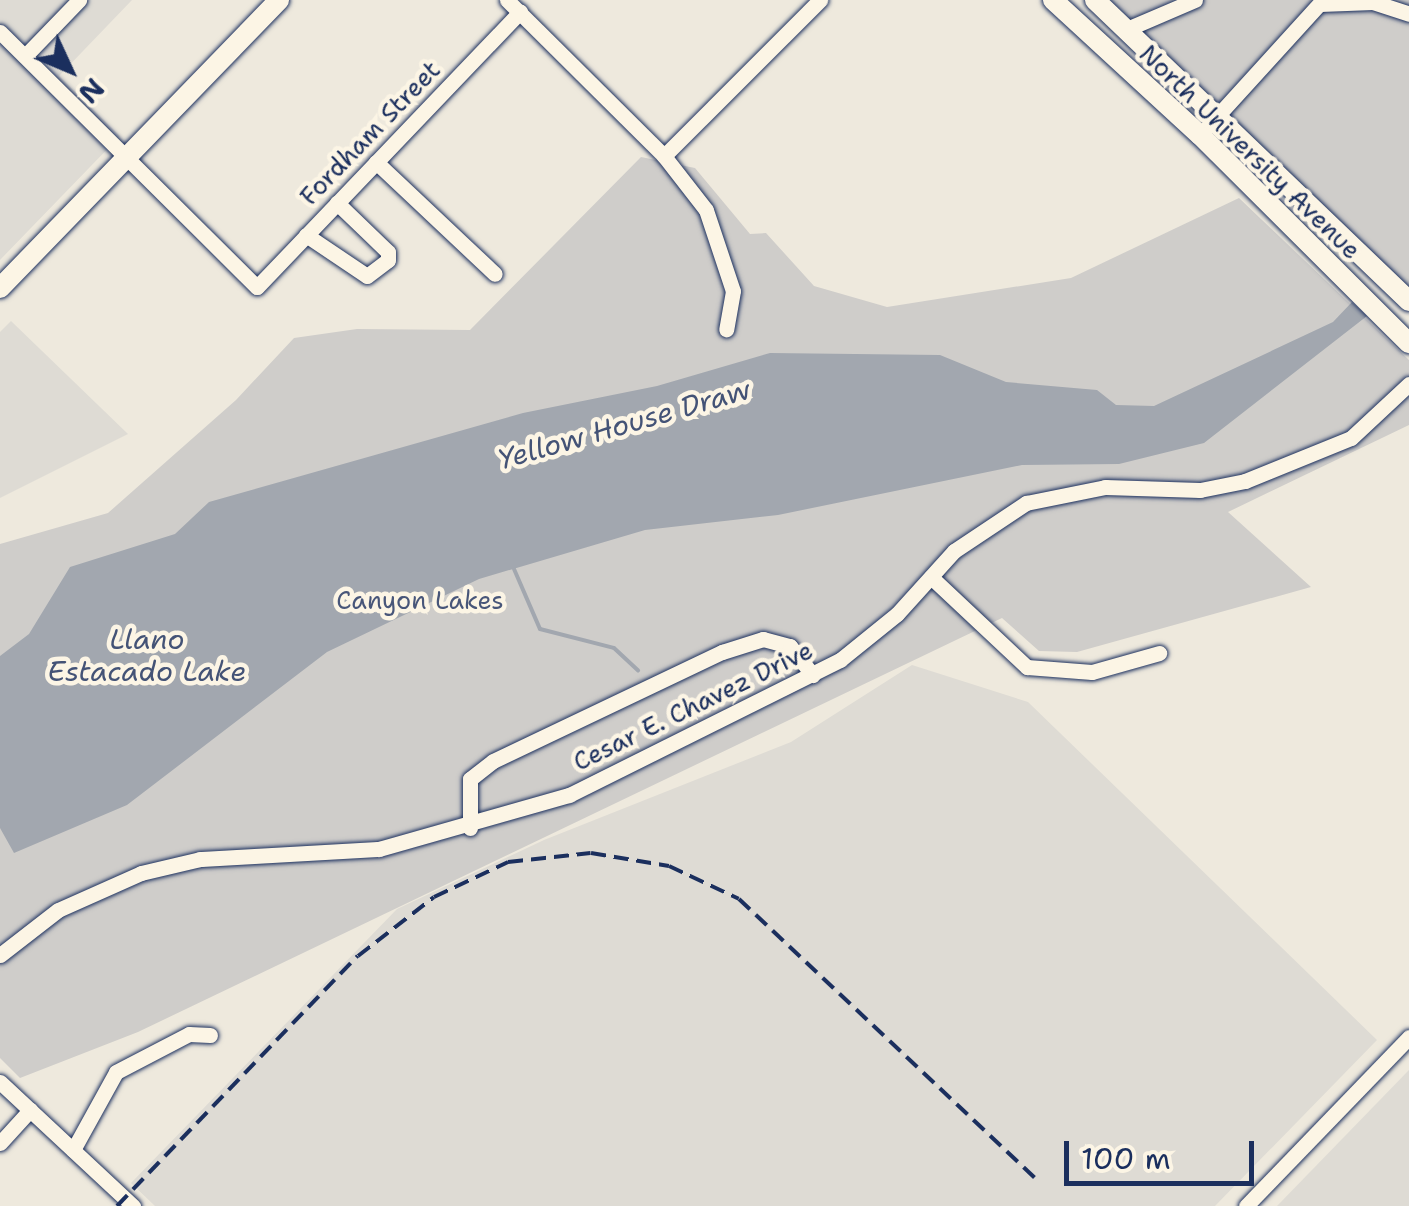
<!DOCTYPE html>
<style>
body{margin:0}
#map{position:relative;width:1409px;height:1206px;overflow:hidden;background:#eee9dd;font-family:"Shantell Sans",sans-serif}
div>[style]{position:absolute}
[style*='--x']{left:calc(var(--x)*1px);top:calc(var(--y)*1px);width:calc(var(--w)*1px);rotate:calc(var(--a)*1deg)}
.built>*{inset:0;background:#dedbd4}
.green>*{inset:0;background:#cfcdca}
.water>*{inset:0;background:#a2a7af}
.stream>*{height:4px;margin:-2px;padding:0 2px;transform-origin:2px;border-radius:2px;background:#a2a7af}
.roads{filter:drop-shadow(0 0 2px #1b2f5e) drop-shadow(0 0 2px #1b2f5e)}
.minor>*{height:15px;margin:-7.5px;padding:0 7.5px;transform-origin:7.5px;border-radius:7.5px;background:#fcf5e5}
.major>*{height:20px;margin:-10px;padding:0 10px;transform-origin:10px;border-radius:10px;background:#fcf5e5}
.rail>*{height:4px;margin-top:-2px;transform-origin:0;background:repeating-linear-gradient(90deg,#1b2f5e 0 15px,transparent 0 23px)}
span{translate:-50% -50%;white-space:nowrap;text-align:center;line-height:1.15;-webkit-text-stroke:9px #fcf5e5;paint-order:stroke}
.street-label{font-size:25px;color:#1b2f5e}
.park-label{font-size:25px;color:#485679}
.water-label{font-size:28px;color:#445376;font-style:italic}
.north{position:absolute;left:20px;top:20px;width:100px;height:100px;-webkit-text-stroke:8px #fcf5e5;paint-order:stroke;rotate:134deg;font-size:28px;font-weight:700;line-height:40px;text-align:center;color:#1b2f5e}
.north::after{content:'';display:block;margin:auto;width:35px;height:45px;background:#1b2f5e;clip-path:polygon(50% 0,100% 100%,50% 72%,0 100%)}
.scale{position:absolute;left:1064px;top:1141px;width:190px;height:45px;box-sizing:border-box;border:5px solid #1b2f5e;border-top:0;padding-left:12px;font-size:30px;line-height:35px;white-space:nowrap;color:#1b2f5e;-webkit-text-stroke:8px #fcf5e5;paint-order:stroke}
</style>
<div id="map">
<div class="built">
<div style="clip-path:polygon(0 0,132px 0,59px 76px,120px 136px,0 260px)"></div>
<div style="clip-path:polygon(11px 321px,128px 434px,0 498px,0 332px)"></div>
<div style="clip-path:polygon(912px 665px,1028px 702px,1377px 1040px,1215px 1206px,155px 1206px,131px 1183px,397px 909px,544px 840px,791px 742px)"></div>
<div style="clip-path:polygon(1409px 1070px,1409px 1206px,1277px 1206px)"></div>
</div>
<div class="green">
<div style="clip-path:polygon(1102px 0,1409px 0,1409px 288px)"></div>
<div style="clip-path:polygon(641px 157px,695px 168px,750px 234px,766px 233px,814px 286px,887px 307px,1071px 278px,1239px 198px,1409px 360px,1409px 425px,1228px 512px,1311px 587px,1077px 652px,1039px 651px,1002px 618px,138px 1032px,20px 1078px,0 1058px,0 544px,108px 513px,236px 400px,294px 338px,357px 329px,470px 330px)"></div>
</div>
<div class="water">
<div style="clip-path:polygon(1352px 302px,1367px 316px,1204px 443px,1119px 464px,1022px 465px,778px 515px,645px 530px,479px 579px,327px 652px,127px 805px,14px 853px,0 828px,0 656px,29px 634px,70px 567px,175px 534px,209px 502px,523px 413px,657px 386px,770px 353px,940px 355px,1006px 382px,1097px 390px,1116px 405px,1154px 406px,1333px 322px)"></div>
</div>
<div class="stream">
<div style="--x:514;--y:569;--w:65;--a:66.6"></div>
<div style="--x:540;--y:629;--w:76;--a:14.4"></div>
<div style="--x:614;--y:648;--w:33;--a:43"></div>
</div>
<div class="roads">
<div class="minor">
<div style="--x:507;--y:0;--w:221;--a:44.8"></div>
<div style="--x:664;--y:156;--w:68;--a:52.1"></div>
<div style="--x:706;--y:210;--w:85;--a:71.6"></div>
<div style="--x:733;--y:291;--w:39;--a:100"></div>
<div style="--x:1320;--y:4;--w:53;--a:-2.2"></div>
<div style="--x:1373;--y:2;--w:38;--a:18"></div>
<div style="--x:1127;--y:29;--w:74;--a:-23.1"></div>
<div style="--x:0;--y:32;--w:362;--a:44.8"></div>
<div style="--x:257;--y:287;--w:381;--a:-46.3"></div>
<div style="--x:25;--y:56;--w:78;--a:-46"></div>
<div style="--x:1200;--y:135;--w:183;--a:-47.7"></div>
<div style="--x:664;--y:156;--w:221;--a:-45"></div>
<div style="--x:376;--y:162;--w:163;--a:43.3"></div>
<div style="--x:306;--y:235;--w:73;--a:33.9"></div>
<div style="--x:367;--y:276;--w:26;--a:-37"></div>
<div style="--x:388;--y:260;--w:8;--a:-90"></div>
<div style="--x:388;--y:252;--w:71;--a:-136.1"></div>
<div style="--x:931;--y:577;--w:132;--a:43.2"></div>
<div style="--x:1027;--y:667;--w:65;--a:4.4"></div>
<div style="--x:1092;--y:672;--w:70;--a:-15.8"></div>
<div style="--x:470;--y:828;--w:49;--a:-90"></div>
<div style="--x:470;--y:779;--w:29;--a:-38"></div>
<div style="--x:493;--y:761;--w:254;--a:-25.5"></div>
<div style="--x:722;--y:652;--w:43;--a:-17.6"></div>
<div style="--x:763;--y:639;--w:28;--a:15"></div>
<div style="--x:790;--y:646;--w:37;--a:52"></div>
<div style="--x:0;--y:955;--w:73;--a:-37.8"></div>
<div style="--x:58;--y:910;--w:91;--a:-24"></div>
<div style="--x:141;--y:873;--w:61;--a:-13.3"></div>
<div style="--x:200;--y:859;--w:179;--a:-3.2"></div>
<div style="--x:379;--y:849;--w:198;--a:-15.9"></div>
<div style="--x:569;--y:795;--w:303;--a:-26.5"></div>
<div style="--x:840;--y:660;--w:73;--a:-38.9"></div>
<div style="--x:897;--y:614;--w:85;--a:-47.9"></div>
<div style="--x:954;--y:551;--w:87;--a:-33.7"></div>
<div style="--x:1026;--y:503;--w:81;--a:-11.4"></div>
<div style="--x:1105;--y:487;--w:95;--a:1.8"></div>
<div style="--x:1200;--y:490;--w:46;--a:-11.3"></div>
<div style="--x:1245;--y:481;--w:114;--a:-22.1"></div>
<div style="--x:1351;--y:438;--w:79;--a:-43"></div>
<div style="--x:0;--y:1082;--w:182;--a:43"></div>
<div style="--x:0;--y:1143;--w:45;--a:-47.7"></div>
<div style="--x:73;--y:1150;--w:89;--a:-61.1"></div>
<div style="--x:116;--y:1072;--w:82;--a:-27.5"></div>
<div style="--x:189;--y:1034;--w:21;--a:3"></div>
<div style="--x:1246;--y:1206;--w:235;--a:-46"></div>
</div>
<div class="major">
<div style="--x:1053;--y:0;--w:200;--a:42.6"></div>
<div style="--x:1200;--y:135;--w:295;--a:44.9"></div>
<div style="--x:1095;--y:0;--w:435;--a:43.8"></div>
<div style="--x:0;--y:288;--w:401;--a:-45.9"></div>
</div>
</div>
<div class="rail">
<div style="--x:117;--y:1206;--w:347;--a:-46.1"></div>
<div style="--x:358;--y:956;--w:96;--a:-37.8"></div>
<div style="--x:434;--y:897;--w:82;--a:-25.3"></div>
<div style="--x:508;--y:862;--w:83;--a:-6.2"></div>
<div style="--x:591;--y:853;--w:79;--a:9.5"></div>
<div style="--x:669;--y:866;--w:77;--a:25.2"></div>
<div style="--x:739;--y:899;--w:414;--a:43.3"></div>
</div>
<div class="street-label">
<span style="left:370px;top:133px;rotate:-46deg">Fordham Street</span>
<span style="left:1250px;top:152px;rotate:44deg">North University Avenue</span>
<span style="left:693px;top:706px;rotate:-26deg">Cesar E. Chavez Drive</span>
</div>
<div class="park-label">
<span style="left:420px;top:600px">Canyon Lakes</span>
</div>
<div class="water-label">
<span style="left:624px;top:424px;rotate:-16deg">Yellow House Draw</span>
<span style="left:147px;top:655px">Llano<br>Estacado Lake</span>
</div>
<div class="north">N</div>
<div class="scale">100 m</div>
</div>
